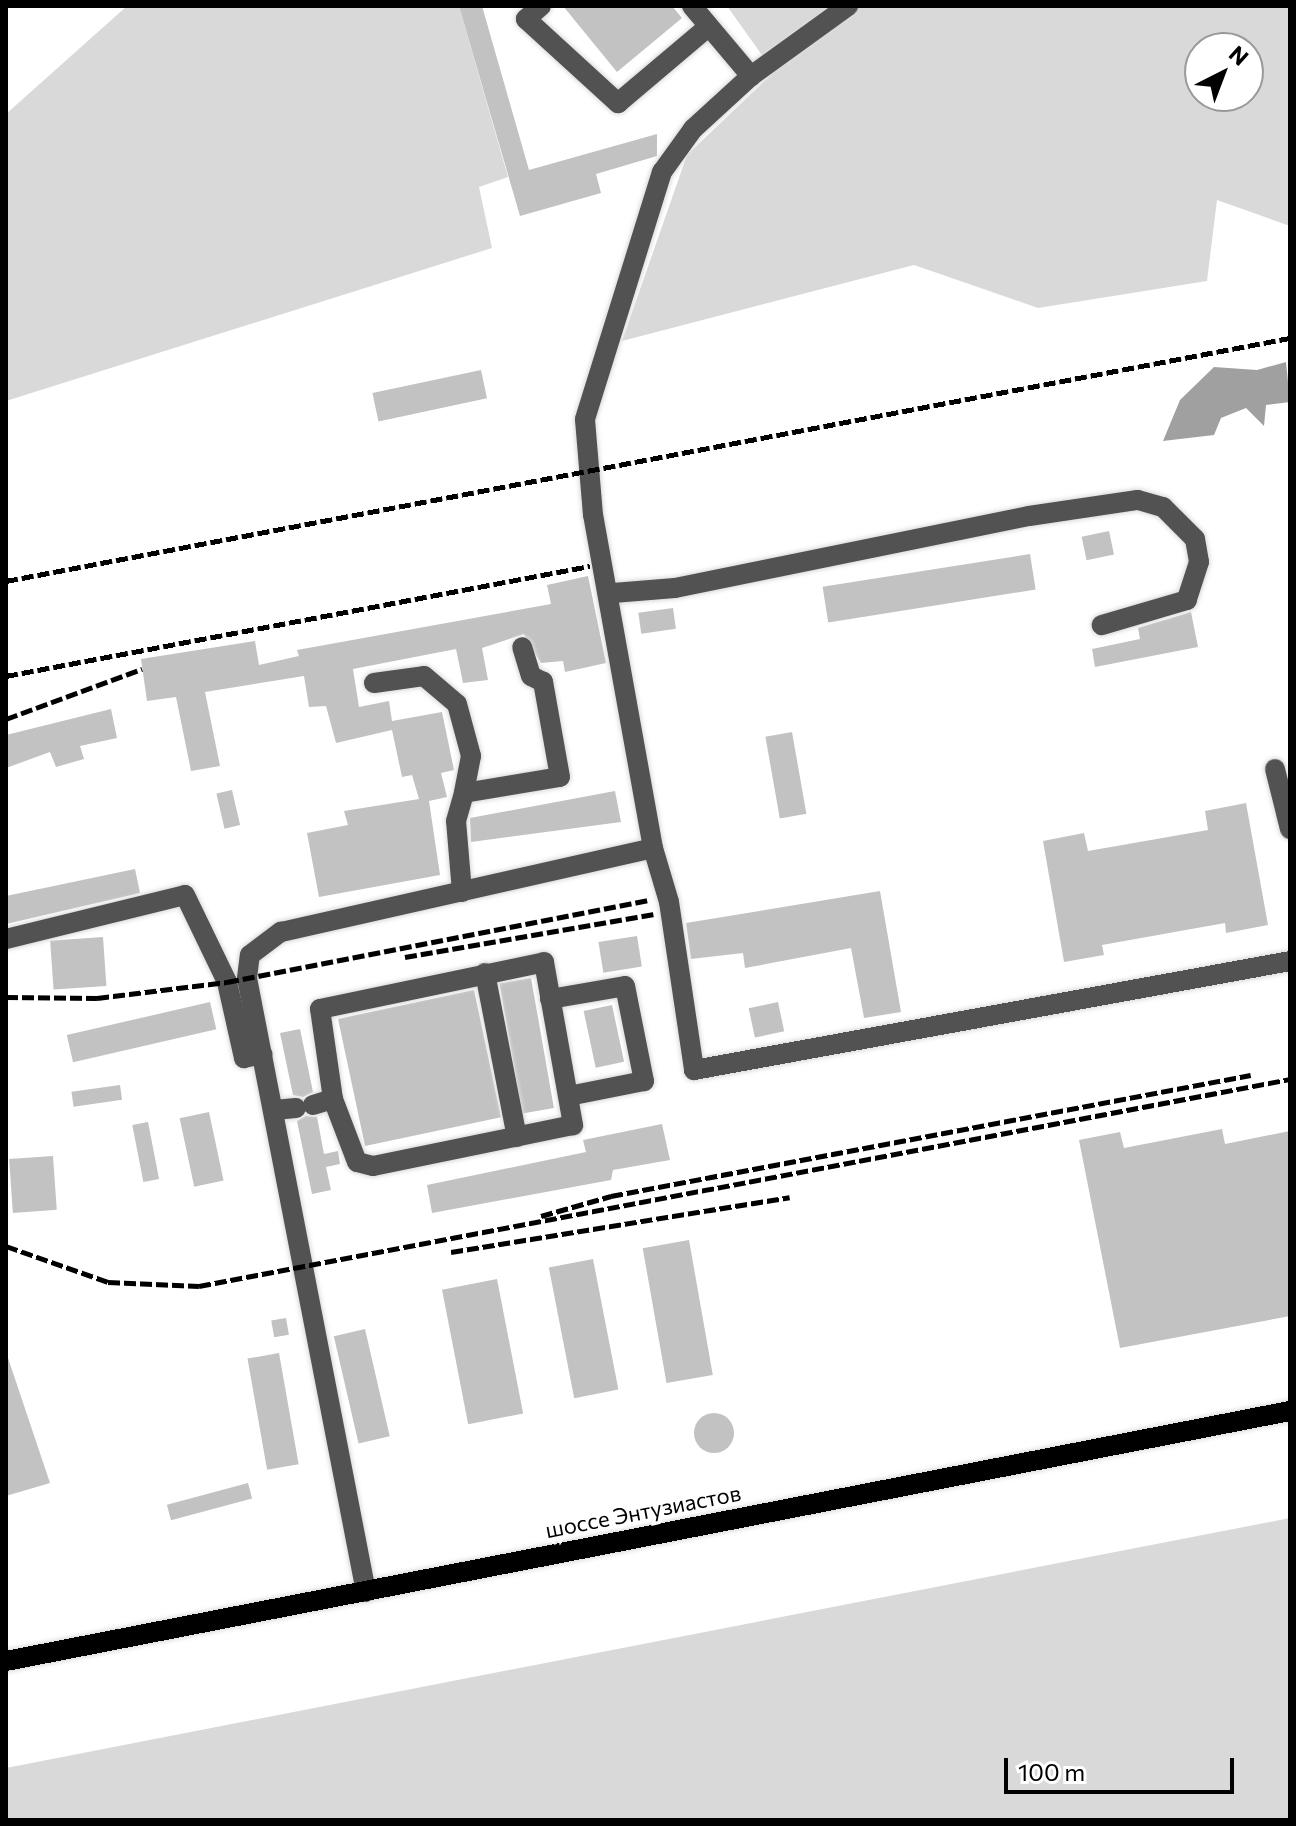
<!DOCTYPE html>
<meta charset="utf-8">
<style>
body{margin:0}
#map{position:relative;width:1296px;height:1826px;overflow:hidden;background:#fff;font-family:Commissioner,sans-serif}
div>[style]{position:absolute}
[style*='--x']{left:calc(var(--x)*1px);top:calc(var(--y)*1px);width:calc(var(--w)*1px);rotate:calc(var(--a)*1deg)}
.green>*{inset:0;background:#d9d9d9}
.water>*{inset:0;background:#a0a0a0}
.building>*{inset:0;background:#c2c2c2;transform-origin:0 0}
.round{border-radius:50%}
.roads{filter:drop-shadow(0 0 2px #dbdbdb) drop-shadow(0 0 2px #dbdbdb)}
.minor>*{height:20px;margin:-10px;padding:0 10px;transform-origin:10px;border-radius:10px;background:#525252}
.major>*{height:20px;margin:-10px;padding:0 10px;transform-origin:10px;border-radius:10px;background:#000}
.rail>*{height:5px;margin-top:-2.5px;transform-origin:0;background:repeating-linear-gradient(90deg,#000 0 12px,transparent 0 16px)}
span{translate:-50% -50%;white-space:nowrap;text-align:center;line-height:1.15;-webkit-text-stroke:7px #fff;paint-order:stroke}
.street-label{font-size:22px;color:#000}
.frame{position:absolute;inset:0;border:8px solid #000;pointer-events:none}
.north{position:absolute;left:1184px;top:32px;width:80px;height:80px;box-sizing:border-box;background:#fff;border:2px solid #999;border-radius:50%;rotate:42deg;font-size:22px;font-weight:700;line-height:32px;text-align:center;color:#000}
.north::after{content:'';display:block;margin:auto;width:28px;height:36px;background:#000;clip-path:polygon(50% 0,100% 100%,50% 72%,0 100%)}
.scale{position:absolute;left:1004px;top:1758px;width:230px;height:36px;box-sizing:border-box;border:4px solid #000;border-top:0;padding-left:10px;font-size:24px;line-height:28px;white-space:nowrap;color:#000;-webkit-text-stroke:6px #fff;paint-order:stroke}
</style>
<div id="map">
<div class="green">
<div style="clip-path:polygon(127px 6px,459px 6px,508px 177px,479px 187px,492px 248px,6px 401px,6px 114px)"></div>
<div style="clip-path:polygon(evenodd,727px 6px,1290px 6px,1290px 226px,1217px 200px,1207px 281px,1038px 308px,914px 265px,622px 341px,687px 155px,774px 72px,727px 6px,1200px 48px,1248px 48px,1248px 96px,1200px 96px,1200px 48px)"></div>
<div style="clip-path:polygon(1290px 1518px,1290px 1820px,6px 1820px,6px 1768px)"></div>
</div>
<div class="water">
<div style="clip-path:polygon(1286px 362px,1290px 402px,1266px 405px,1264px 426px,1246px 408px,1221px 418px,1214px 435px,1163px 441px,1180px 400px,1214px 367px,1257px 370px)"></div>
</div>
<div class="building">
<div style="clip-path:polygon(459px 6px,482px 6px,529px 170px,657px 134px,657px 156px,596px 174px,601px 193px,520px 216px)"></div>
<div style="clip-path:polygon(563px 6px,672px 6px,682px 18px,617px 72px)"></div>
<div style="left:481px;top:370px;width:29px;height:111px;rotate:78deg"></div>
<div style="left:1109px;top:531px;width:24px;height:28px;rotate:78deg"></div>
<div style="left:1030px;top:554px;width:36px;height:210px;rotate:81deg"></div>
<div style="clip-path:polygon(588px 576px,606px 663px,565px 672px,563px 661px,541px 663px,524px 634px,482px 648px,488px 680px,463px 683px,456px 649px,353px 669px,359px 707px,389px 701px,392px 721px,442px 712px,454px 770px,441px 773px,447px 797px,429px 801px,440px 875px,319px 897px,307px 833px,348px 825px,344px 811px,419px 799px,412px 775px,402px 777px,392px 730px,336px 743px,326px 706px,309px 707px,304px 676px,205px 692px,220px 766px,191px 771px,176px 697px,147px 701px,141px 659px,255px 641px,259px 665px,299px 656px,297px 650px,551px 604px,547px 585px)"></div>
<div style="left:673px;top:608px;width:21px;height:35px;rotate:82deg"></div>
<div style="clip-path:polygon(1191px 612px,1198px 647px,1095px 667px,1092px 649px,1140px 639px,1138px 628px)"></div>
<div style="clip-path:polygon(111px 709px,117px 738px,80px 746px,84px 759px,56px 767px,50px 752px,6px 768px,6px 735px)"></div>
<div style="left:792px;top:732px;width:83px;height:27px;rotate:80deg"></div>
<div style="left:232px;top:790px;width:36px;height:16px;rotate:77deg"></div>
<div style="clip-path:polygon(615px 791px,621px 822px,471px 842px,470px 818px)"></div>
<div style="clip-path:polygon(1246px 803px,1268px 925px,1226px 933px,1225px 923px,1102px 945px,1104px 955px,1064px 962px,1043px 841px,1084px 833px,1088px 851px,1208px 830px,1205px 811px)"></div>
<div style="clip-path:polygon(135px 869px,140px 893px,6px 924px,6px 896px)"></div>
<div style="clip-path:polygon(880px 891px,901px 1012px,864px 1018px,851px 948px,745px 968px,743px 953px,691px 959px,686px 923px)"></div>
<div style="left:637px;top:936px;width:31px;height:39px;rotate:81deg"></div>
<div style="left:103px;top:937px;width:49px;height:53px;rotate:86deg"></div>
<div style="left:531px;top:978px;width:132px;height:32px;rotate:80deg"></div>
<div style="left:474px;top:990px;width:130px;height:139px;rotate:78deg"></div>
<div style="left:210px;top:1002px;width:28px;height:147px;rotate:77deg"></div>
<div style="left:778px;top:1002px;width:30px;height:30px;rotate:78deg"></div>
<div style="left:612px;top:1005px;width:58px;height:29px;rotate:78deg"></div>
<div style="clip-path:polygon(300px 1029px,313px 1092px,303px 1097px,293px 1095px,280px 1033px)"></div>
<div style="left:120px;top:1085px;width:15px;height:49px;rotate:82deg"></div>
<div style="left:209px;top:1112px;width:70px;height:30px;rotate:78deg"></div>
<div style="clip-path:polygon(306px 1116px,317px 1117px,324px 1154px,338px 1151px,340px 1164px,326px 1167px,331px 1190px,312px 1194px,297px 1121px)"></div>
<div style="left:148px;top:1122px;width:58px;height:16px;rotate:79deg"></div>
<div style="clip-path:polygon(662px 1124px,670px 1160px,613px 1170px,611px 1180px,432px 1213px,427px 1185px,586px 1152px,583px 1140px)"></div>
<div style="clip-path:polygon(1222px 1129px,1225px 1144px,1290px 1131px,1290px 1316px,1120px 1348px,1079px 1140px,1120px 1132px,1124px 1148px)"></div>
<div style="left:53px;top:1156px;width:54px;height:44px;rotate:86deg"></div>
<div style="left:689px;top:1240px;width:137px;height:47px;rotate:80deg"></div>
<div style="left:593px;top:1259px;width:133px;height:45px;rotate:79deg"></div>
<div style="left:497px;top:1279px;width:137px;height:56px;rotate:79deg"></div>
<div style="left:286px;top:1318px;width:17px;height:15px;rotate:80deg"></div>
<div style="left:365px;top:1329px;width:110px;height:32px;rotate:77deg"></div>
<div style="clip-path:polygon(6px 1352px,50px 1483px,6px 1496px)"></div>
<div style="left:279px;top:1353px;width:113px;height:32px;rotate:80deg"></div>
<div class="round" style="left:694px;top:1413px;width:40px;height:40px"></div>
<div style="left:248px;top:1483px;width:16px;height:84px;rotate:75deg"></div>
</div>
<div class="roads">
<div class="minor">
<div style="--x:541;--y:6;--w:20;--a:139"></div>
<div style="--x:526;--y:19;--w:125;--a:42.4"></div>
<div style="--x:618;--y:103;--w:118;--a:-40.2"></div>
<div style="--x:692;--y:6;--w:92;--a:49.9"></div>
<div style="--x:613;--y:593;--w:62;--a:-4.6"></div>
<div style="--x:675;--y:588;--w:361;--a:-11.5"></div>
<div style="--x:1029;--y:516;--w:110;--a:-8.4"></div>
<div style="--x:1138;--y:500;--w:26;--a:16"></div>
<div style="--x:1163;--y:507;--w:45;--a:45"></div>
<div style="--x:1195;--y:539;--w:23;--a:80"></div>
<div style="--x:1199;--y:562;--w:40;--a:108"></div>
<div style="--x:1187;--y:600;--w:89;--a:163.6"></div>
<div style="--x:374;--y:683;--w:50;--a:-8"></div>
<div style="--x:424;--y:676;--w:43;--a:40.3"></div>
<div style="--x:457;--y:704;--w:54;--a:74.9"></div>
<div style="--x:471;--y:756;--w:38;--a:101"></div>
<div style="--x:1275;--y:769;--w:62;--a:76"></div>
<div style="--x:653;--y:848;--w:56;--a:73.5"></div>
<div style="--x:669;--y:902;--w:170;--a:81.5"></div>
<div style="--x:694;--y:1070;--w:606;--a:-10.36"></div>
<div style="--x:462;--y:892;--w:71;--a:-94.8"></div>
<div style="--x:456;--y:821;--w:29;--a:-74"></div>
<div style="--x:464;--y:793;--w:97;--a:-9.5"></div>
<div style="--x:560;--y:777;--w:97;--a:-100.1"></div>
<div style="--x:543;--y:682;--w:13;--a:-153"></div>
<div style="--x:531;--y:676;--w:30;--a:-107"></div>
<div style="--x:6;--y:939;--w:184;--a:-13.8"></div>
<div style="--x:185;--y:895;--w:97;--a:64.2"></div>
<div style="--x:227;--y:982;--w:78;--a:77.4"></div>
<div style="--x:244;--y:1058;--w:19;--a:-12"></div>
<div style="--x:544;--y:962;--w:166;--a:79.9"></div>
<div style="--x:573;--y:1125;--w:204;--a:168.4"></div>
<div style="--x:373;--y:1166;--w:16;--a:-166"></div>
<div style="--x:357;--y:1162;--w:67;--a:-110.9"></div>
<div style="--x:333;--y:1099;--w:91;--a:-98.2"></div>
<div style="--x:320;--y:1009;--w:229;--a:-11.8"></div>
<div style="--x:485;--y:973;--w:167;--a:79"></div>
<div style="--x:550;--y:999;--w:76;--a:-9.8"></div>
<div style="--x:625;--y:986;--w:97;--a:78.7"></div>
<div style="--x:644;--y:1081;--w:77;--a:168.8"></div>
<div style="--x:313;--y:1105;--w:21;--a:-17"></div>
<div style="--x:274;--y:1110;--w:22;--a:-5"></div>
<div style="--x:366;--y:1592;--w:625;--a:-100.97"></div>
<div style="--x:247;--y:978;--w:23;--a:-83"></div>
<div style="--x:250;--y:955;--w:39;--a:-37"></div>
<div style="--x:281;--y:932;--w:381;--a:-12.7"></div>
<div style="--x:653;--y:848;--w:338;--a:-100.2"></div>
<div style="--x:593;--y:515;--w:96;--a:-94.8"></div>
<div style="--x:585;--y:419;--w:259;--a:-72.7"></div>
<div style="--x:662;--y:172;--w:53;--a:-54.2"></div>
<div style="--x:693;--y:129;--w:79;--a:-42.4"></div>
<div style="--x:751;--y:76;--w:120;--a:-35.8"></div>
</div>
<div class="major">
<div style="--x:6;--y:1661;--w:1308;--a:-11.02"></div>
</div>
</div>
<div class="rail">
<div style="--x:6;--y:581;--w:1307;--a:-10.72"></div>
<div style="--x:6;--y:676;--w:594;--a:-10.67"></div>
<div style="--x:6;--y:719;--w:145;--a:-20.2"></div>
<div style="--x:405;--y:957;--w:253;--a:-9.8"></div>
<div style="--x:6;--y:997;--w:91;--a:0.6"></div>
<div style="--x:97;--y:998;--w:131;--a:-7"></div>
<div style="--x:227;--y:982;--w:431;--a:-11"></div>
<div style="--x:541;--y:1216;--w:73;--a:-15.9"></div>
<div style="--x:611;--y:1196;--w:651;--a:-10.71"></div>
<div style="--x:6;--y:1246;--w:108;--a:19.4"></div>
<div style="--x:108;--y:1282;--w:91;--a:2.5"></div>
<div style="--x:199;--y:1286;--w:1110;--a:-10.74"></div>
<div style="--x:451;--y:1252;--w:343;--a:-9.2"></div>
</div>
<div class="street-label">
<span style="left:643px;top:1511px;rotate:-11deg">шоссе Энтузиастов</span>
</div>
<div class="frame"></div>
<div class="north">N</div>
<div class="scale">100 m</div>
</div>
